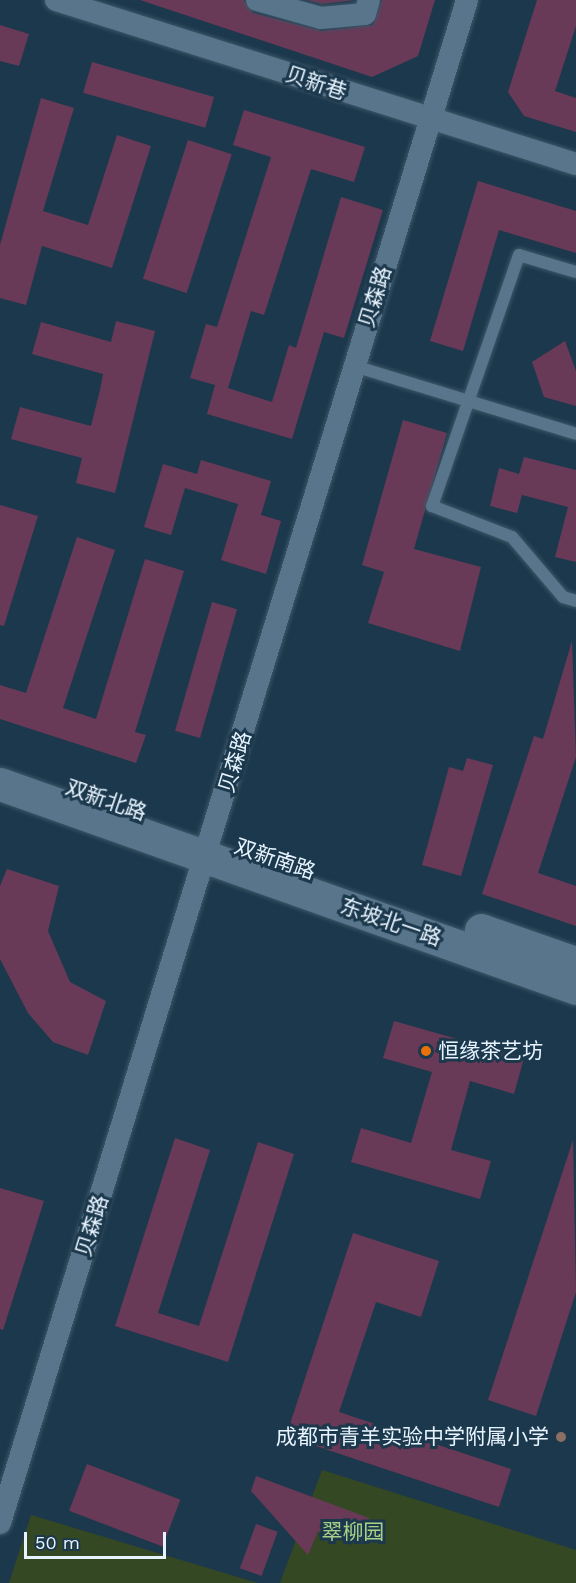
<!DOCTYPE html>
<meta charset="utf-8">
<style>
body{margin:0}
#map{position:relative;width:576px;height:1583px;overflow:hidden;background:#1c384c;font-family:"Work Sans","Noto Sans SC",sans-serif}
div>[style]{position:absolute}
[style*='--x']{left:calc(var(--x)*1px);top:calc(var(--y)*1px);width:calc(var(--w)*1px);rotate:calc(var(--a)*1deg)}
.green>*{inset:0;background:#354824}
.building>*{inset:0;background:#693a57;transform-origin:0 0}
.roads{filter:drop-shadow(0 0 2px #3e5667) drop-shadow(0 0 2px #3e5667)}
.lane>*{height:12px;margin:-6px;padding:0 6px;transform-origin:6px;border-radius:6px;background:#58758c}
.street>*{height:22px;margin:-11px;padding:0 11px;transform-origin:11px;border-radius:11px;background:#58758c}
.secondary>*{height:33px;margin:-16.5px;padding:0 16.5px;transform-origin:16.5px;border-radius:16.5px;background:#58758c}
.dots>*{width:16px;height:16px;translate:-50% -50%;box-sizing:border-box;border:3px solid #1c384c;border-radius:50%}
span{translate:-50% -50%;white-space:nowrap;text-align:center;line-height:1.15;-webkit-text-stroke:6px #1c384c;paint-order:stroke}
.street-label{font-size:21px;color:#e7f4ff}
.poi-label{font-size:21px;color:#e7f4ff}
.left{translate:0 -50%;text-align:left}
.right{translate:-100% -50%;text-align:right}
.park-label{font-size:21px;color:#a8d086}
.scale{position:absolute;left:24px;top:1532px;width:142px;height:27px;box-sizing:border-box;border:3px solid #e7f4ff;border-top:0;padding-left:8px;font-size:18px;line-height:21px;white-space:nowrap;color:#e7f4ff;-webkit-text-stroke:4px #1c384c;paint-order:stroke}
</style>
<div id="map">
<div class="green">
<div style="clip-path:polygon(322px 1470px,576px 1550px,576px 1583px,280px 1583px)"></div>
<div style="clip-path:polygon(31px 1515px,258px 1583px,9px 1583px)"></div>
</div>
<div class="building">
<div style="clip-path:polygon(140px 0,244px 0,253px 13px,322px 31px,373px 25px,382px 0,435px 0,418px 56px,372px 77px)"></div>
<div style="clip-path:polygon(307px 0,355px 0,322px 4px)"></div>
<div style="clip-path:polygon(537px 0,576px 0,576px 26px,555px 91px,576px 98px,576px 132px,524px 116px,508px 92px)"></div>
<div style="clip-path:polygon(0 25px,29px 34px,19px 66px,0 61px)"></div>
<div style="left:92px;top:62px;width:127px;height:32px;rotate:16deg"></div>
<div style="clip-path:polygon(41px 98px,74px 108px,43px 211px,88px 225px,117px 135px,151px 146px,112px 268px,42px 246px,26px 305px,0 298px,0 245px)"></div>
<div style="clip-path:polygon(244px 110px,365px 147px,354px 182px,311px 169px,264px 315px,251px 311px,228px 388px,272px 402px,289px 345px,296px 348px,341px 197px,383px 210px,344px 338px,324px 332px,292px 439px,207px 414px,215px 385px,190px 378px,206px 324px,217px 327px,271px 157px,233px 145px)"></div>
<div style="left:188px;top:140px;width:46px;height:146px;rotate:18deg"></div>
<div style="clip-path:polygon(478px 181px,576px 211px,576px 253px,499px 230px,463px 351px,430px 341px)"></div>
<div style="clip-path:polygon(116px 321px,155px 331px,115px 493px,76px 483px,82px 458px,11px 439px,20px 407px,91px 426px,100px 390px,103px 374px,32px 354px,41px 322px,111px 342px)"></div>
<div style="clip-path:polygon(565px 341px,576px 371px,576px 406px,544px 397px,532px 362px)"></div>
<div style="clip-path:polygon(403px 420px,447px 433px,414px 549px,481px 567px,460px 651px,368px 623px,384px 572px,362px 565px)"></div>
<div style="clip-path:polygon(524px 457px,576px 470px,576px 562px,555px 557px,568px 507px,522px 495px,517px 513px,490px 506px,499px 468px,519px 474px)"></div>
<div style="clip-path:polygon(201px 460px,271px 481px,261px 515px,281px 521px,266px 574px,221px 560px,238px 504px,185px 488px,171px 535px,144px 527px,163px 464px,197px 474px)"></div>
<div style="clip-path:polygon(0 505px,38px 516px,4px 626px,0 625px)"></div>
<div style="clip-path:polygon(77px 537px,115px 550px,63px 708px,96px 719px,145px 559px,184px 571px,135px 732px,146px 735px,136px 763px,0 719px,0 685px,26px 693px)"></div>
<div style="left:212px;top:602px;width:26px;height:134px;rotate:16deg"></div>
<div style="clip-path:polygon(572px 641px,576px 757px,538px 873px,576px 886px,576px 926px,482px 894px,534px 736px,543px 739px)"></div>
<div style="clip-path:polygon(467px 758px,493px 765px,461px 876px,422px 865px,449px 767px,463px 771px)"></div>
<div style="clip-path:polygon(7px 869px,59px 886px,48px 931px,70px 982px,106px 1001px,88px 1055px,53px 1042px,28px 1013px,0 959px,0 886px)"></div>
<div style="clip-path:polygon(394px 1021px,524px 1058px,514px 1094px,470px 1081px,451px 1150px,491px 1161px,480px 1199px,351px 1162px,361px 1128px,411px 1143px,432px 1072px,383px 1058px)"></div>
<div style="clip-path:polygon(175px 1138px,210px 1150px,158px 1313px,199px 1326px,258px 1142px,294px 1154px,228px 1362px,115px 1326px)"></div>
<div style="clip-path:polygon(573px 1140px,576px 1292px,536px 1416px,488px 1400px)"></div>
<div style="clip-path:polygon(0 1188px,44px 1201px,3px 1330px,0 1329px)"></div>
<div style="clip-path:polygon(353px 1233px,439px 1261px,421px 1317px,376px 1302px,339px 1412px,511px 1469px,499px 1507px,286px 1436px)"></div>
<div style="left:87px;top:1464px;width:100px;height:50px;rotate:21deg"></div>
<div style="clip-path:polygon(256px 1476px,369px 1518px,362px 1543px,318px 1531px,308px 1555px,251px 1491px)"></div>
<div style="left:256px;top:1524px;width:23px;height:47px;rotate:20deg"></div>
</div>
<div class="roads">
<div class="lane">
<div style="--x:576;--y:272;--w:59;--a:-163.4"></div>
<div style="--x:519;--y:255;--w:266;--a:109.1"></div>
<div style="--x:432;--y:506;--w:86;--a:21.2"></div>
<div style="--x:512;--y:537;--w:79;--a:49.6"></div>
<div style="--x:563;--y:597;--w:14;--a:17"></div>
<div style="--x:354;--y:366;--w:232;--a:17"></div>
</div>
<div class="street">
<div style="--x:56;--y:0;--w:545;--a:17.5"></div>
<div style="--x:257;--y:0;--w:66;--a:15.7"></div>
<div style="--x:321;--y:18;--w:44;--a:-5.2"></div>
<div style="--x:365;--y:14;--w:15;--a:-74"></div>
<div style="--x:0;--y:1523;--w:1593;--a:-72.95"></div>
</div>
<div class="secondary">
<div style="--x:0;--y:784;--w:611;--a:19.5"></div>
<div style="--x:481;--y:930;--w:101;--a:19.2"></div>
</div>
</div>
<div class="dots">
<div style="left:426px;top:1051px;background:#e8710a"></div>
<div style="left:561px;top:1437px;background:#8d6e63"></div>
</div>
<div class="street-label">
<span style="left:316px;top:83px;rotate:18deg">贝新巷</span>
<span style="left:375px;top:297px;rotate:-73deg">贝森路</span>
<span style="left:235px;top:762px;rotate:-73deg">贝森路</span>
<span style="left:106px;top:800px;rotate:19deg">双新北路</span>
<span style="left:275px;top:859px;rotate:19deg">双新南路</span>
<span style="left:391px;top:922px;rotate:19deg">东坡北一路</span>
<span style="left:92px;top:1226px;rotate:-73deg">贝森路</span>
</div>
<div class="poi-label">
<span class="left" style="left:438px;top:1051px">恒缘茶艺坊</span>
<span class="right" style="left:549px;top:1437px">成都市青羊实验中学附属小学</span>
</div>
<div class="park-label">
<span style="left:353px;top:1532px">翠柳园</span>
</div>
<div class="scale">50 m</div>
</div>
